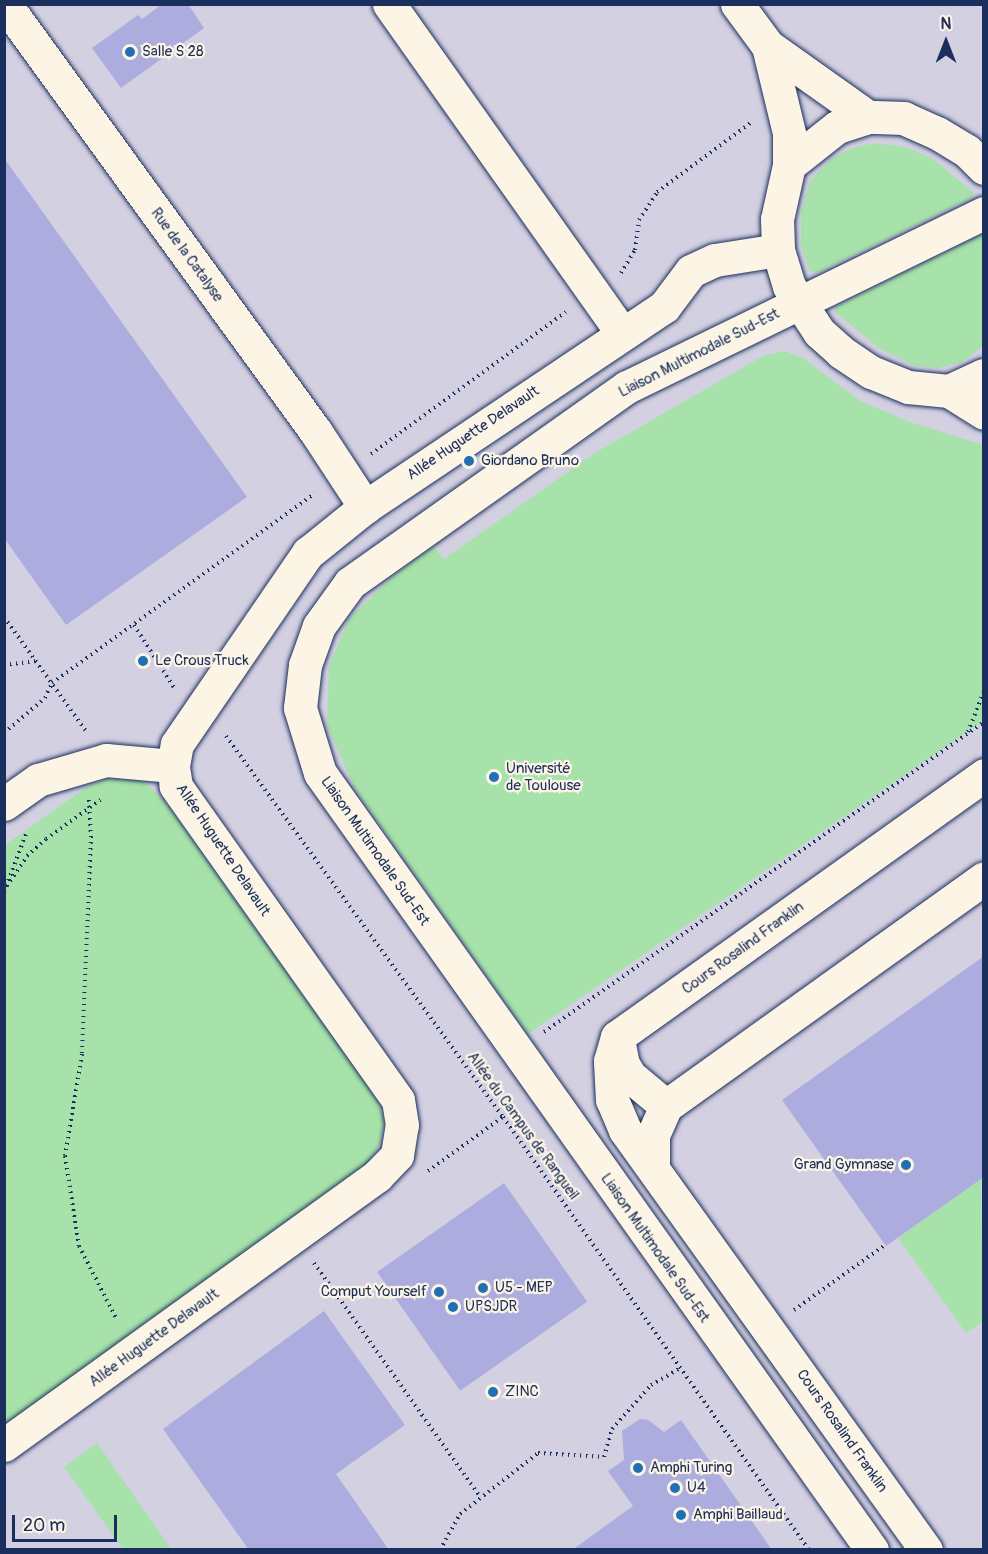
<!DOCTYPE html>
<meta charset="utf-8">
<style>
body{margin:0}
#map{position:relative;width:988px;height:1554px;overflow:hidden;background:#e4dfe3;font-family:Pangolin,sans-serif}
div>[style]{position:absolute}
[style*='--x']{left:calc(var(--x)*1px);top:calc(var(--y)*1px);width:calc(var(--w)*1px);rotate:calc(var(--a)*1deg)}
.built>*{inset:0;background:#d3d0e2;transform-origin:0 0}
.green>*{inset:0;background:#a6e2a9}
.building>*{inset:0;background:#acadde;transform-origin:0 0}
.path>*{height:4px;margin-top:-2px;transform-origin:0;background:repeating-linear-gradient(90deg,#1b2f5e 0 1.5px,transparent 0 6px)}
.roads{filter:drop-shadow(0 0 2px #1b2f5e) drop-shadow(0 0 2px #1b2f5e)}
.minor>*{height:33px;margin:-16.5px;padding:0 16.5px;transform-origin:16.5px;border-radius:16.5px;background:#fcf5e5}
.dots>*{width:16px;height:16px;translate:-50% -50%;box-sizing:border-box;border:3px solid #fcf5e5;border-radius:50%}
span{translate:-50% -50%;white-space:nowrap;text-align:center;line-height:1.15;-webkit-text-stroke:4.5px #fcf5e5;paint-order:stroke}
.poi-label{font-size:15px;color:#1b2f5e}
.left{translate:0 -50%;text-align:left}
.right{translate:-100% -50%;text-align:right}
.street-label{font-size:15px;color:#1b2f5e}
.frame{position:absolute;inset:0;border:6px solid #1b2f5e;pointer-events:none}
.north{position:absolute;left:916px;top:12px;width:60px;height:60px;-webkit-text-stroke:4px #fcf5e5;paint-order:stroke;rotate:0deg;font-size:16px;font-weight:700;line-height:24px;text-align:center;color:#1b2f5e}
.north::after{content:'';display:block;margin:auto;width:21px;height:27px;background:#1b2f5e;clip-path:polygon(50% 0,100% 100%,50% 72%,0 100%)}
.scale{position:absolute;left:12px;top:1515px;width:105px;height:27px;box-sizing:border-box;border:3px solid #1b2f5e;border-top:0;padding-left:8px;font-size:18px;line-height:21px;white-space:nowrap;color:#1b2f5e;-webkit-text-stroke:4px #fcf5e5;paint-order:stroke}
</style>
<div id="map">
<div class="built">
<div style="left:5px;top:5px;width:978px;height:1544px"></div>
</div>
<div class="green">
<div style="clip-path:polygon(875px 143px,906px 147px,932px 158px,973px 192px,973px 197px,816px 273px,810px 271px,801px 246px,801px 213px,810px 181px,831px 159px,852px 148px)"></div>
<div style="clip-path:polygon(983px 234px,983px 346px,962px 362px,939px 368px,915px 366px,880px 349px,835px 312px,835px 307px)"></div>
<div style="clip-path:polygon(784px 351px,803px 358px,860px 401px,910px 422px,983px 445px,983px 721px,528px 1034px,355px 789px,327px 725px,329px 666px,349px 619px,392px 577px,433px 546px,444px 559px,595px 453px,763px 356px)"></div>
<div style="clip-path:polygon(109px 778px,133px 778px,146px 783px,169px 807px,379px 1102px,384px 1121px,381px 1142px,364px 1170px,4px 1430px,4px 846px,88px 786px)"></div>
<div style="clip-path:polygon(981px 1179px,983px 1321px,966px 1333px,898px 1238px)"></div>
<div style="clip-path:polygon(97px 1443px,171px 1549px,123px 1549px,64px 1467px)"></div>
</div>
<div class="building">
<div style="clip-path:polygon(162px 4px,188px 4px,204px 28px,121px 88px,92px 48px,138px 15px,142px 19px)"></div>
<div style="clip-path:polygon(4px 158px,247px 497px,66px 625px,4px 538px)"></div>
<div style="clip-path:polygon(984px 956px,984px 1177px,886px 1246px,782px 1100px)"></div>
<div style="left:504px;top:1183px;width:145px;height:155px;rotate:55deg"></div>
<div style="clip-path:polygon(324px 1311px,405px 1425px,336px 1474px,389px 1550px,249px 1550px,163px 1429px)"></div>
<div style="clip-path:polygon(640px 1419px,648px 1420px,664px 1432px,681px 1420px,772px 1550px,572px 1550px,633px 1506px,608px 1471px,624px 1460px,622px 1431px)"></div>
</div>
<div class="path">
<div style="--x:621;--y:273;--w:27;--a:-59"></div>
<div style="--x:635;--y:250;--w:30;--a:-82"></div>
<div style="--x:639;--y:220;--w:33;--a:-57"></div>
<div style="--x:657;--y:192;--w:118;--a:-36.4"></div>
<div style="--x:371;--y:454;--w:241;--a:-36.1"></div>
<div style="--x:4;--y:617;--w:140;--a:54.3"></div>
<div style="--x:134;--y:625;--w:76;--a:57.4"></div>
<div style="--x:4;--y:665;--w:32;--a:-7"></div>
<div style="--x:968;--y:732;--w:44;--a:-68.7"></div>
<div style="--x:4;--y:733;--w:54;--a:-40.5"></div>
<div style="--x:45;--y:698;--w:17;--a:-65"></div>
<div style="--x:52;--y:683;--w:324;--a:-35.8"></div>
<div style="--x:226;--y:736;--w:471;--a:54"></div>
<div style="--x:503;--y:1117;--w:530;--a:54.75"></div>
<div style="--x:89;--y:800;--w:36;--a:87"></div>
<div style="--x:91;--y:836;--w:218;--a:92.4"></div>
<div style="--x:82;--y:1054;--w:103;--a:99.5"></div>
<div style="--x:65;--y:1156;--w:91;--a:81.2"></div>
<div style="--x:79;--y:1246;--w:83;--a:62.8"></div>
<div style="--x:7;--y:886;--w:36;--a:-56"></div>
<div style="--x:27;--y:856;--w:25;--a:-42"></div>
<div style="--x:46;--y:839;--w:67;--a:-35.8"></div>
<div style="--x:4;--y:892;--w:65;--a:-69.3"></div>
<div style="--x:544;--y:1032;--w:538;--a:-35.17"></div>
<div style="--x:428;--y:1171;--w:92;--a:-35.8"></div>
<div style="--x:314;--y:1263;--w:287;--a:54.6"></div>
<div style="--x:794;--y:1310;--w:112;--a:-35.5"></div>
<div style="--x:440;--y:1550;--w:41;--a:-60.9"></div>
<div style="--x:460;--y:1514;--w:99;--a:-38"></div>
<div style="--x:538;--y:1453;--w:66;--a:3.5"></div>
<div style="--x:604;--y:1457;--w:29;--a:-74"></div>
<div style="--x:612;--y:1429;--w:59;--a:-48.4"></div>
<div style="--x:651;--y:1385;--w:34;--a:-30"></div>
</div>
<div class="roads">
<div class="minor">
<div style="--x:5;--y:4;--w:529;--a:54"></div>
<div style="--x:316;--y:432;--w:90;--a:56.8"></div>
<div style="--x:389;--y:4;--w:402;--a:54.7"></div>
<div style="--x:737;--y:4;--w:52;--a:53.6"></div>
<div style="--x:768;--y:46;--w:123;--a:35.4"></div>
<div style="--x:768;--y:46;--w:89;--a:76.4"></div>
<div style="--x:789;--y:133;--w:32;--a:90"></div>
<div style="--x:984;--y:168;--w:24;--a:-135"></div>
<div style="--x:967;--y:151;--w:35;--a:-149"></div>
<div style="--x:937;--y:133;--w:36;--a:-156"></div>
<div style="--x:904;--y:118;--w:36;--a:-178"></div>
<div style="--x:868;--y:117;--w:33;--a:162"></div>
<div style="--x:837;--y:127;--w:61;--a:141.6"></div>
<div style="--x:789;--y:165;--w:55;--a:102.5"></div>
<div style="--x:777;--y:219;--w:31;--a:88"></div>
<div style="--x:778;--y:250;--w:38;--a:73"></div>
<div style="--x:789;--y:286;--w:55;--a:56.9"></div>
<div style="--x:819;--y:332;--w:30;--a:42"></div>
<div style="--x:841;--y:352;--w:36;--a:34"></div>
<div style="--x:871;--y:372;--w:40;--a:22"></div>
<div style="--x:908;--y:387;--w:41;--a:5.6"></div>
<div style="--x:949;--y:391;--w:38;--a:-25"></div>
<div style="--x:949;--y:391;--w:41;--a:32.2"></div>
<div style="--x:4;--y:804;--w:42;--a:-35.2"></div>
<div style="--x:38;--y:780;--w:71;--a:-16.4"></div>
<div style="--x:106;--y:760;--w:67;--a:5.1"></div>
<div style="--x:618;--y:1039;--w:25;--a:79"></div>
<div style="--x:623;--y:1064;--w:14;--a:60"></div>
<div style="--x:630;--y:1076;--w:47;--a:39.8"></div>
<div style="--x:653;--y:1166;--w:31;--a:-90"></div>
<div style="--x:653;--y:1135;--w:32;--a:-66"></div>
<div style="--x:666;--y:1106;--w:391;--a:-35.6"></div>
<div style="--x:4;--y:1445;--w:460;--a:-35.8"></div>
<div style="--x:377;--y:1176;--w:29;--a:-46"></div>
<div style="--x:397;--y:1155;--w:30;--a:-81"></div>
<div style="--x:402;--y:1125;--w:25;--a:-99"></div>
<div style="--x:398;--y:1100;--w:385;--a:-125.3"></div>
<div style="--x:176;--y:786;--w:20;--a:-99"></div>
<div style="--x:173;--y:766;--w:22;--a:-80"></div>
<div style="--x:177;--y:744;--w:232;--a:-55.6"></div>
<div style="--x:308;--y:553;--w:73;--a:-38.9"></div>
<div style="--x:365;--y:507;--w:360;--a:-33.8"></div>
<div style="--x:664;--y:307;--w:45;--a:-53.1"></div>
<div style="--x:691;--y:271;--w:26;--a:-25"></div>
<div style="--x:715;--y:260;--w:64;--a:-9"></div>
<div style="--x:872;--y:1550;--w:953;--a:-125.39"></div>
<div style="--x:320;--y:773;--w:68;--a:-107.1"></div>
<div style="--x:300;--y:708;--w:43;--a:-83.4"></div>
<div style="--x:305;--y:665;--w:41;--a:-70.3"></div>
<div style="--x:319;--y:626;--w:53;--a:-54.2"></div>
<div style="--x:350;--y:583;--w:339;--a:-35.3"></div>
<div style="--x:627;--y:387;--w:397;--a:-26"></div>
<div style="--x:926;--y:1550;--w:517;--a:-125.63"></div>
<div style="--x:625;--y:1130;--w:33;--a:-113"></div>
<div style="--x:612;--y:1100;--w:39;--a:-93"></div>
<div style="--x:610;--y:1061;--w:25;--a:-74"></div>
<div style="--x:617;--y:1037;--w:451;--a:-35.5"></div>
</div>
</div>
<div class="dots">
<div style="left:130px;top:52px;background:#1f6fb2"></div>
<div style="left:469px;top:461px;background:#1f6fb2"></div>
<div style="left:143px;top:661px;background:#1f6fb2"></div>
<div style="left:494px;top:777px;background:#1f6fb2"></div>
<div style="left:906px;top:1165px;background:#1f6fb2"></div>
<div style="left:483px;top:1288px;background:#1f6fb2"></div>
<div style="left:439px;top:1292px;background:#1f6fb2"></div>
<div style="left:453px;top:1307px;background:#1f6fb2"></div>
<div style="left:493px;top:1392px;background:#1f6fb2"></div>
<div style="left:638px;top:1468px;background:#1f6fb2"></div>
<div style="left:675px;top:1488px;background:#1f6fb2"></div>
<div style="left:681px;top:1515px;background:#1f6fb2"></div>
</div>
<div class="poi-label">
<span class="left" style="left:142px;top:52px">Salle S 28</span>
<span class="left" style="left:481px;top:461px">Giordano Bruno</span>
<span class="left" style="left:155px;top:661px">Le Crous Truck</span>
<span class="left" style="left:506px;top:777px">Université<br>de Toulouse</span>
<span class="right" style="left:894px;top:1165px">Grand Gymnase</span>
<span class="left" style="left:495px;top:1288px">U5 - MEP</span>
<span class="right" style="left:427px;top:1292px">Comput Yourself</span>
<span class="left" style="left:465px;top:1307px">UPSJDR</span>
<span class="left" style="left:505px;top:1392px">ZINC</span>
<span class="left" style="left:650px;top:1468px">Amphi Turing</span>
<span class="left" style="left:687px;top:1488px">U4</span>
<span class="left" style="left:693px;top:1515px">Amphi Baillaud</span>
</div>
<div class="street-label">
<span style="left:187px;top:255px;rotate:54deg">Rue de la Catalyse</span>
<span style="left:699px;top:353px;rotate:-27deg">Liaison Multimodale Sud-Est</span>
<span style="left:473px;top:433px;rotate:-34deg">Allée Huguette Delavault</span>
<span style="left:223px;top:850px;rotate:56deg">Allée Huguette Delavault</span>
<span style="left:375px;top:851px;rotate:55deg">Liaison Multimodale Sud-Est</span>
<span style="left:743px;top:948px;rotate:-36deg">Cours Rosalind Franklin</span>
<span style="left:523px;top:1126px;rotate:54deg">Allée du Campus de Rangueil</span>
<span style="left:655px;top:1248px;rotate:55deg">Liaison Multimodale Sud-Est</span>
<span style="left:154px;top:1338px;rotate:-36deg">Allée Huguette Delavault</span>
<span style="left:842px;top:1431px;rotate:55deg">Cours Rosalind Franklin</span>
</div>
<div class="frame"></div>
<div class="north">N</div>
<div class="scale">20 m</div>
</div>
